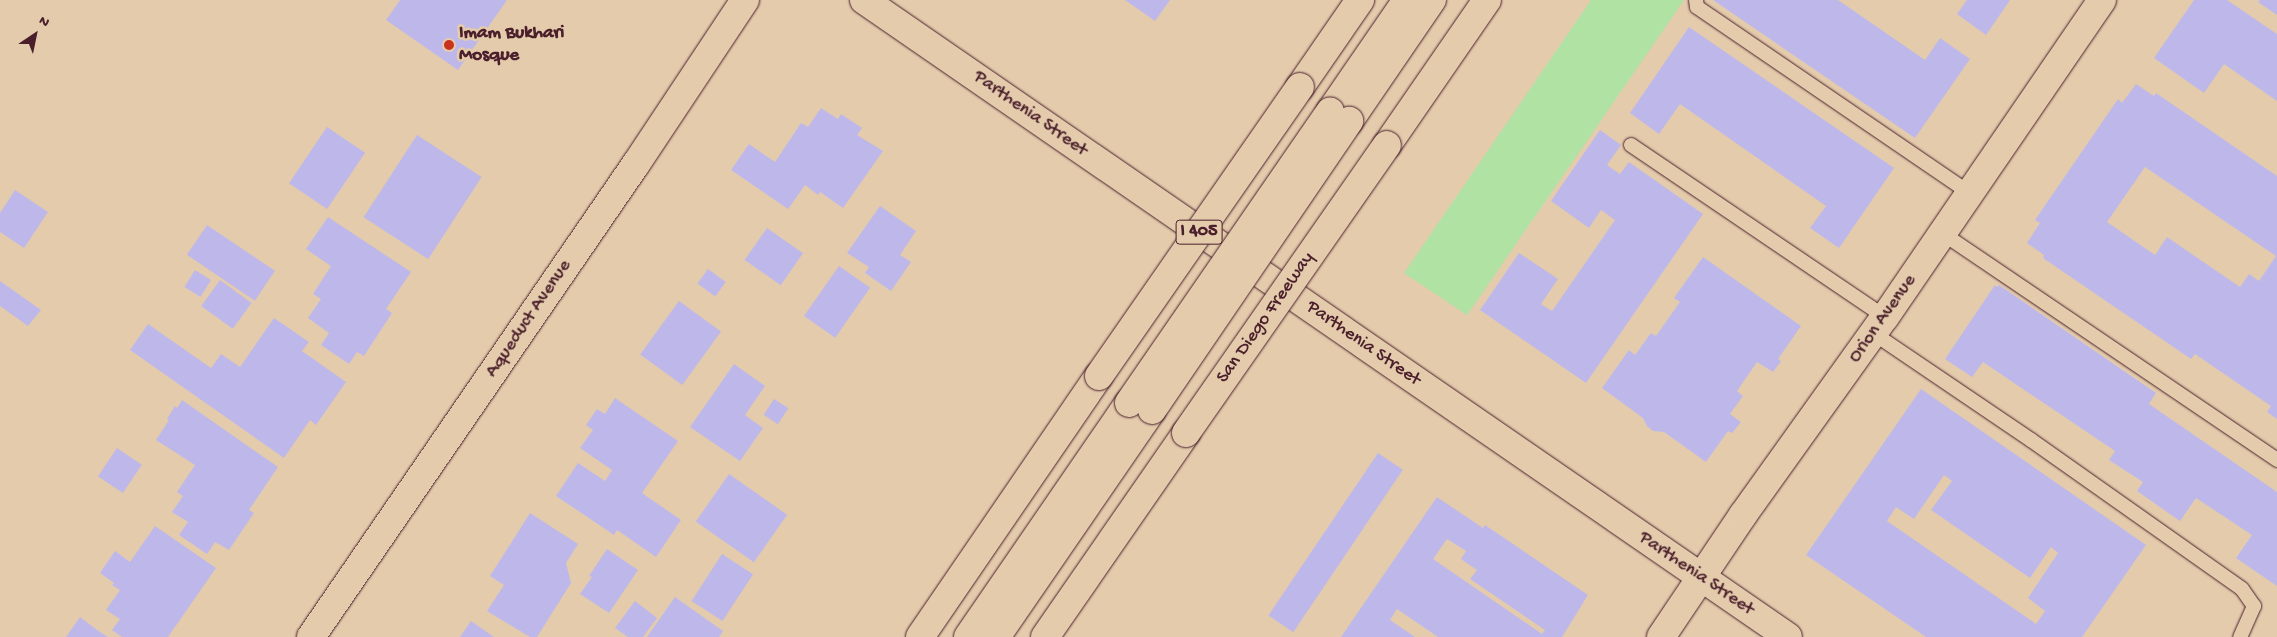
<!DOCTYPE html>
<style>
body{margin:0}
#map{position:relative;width:2277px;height:637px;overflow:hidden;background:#e4cbac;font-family:"Gochi Hand",sans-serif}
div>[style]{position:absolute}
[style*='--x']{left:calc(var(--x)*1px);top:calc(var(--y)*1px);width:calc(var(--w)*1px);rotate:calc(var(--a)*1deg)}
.green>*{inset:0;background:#afe2a3}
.building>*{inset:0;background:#beb8ea;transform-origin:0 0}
.roads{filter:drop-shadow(0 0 1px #4a1f2b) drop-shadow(0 0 1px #4a1f2b)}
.service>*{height:14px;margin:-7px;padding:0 7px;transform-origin:7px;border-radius:7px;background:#e4cbac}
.minor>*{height:28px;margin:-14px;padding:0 14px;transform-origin:14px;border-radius:14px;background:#e4cbac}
.secondary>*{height:28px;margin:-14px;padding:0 14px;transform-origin:14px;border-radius:14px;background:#e4cbac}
.motorway>*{height:28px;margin:-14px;padding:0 14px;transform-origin:14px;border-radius:14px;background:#e4cbac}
.bridges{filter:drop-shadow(0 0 1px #4a1f2b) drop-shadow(0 0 1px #4a1f2b)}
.motorway-bridge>*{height:28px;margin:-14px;padding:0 14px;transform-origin:14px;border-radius:14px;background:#e4cbac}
.dots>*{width:14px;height:14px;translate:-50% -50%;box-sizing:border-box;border:2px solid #e4cbac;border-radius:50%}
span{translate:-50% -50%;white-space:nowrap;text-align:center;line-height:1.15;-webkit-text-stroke:5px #e4cbac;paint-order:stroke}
.shield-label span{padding:1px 4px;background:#e4cbac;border:1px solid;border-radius:4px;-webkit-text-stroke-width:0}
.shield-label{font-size:18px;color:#4a1f2b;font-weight:700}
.poi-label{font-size:19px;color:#4a1f2b;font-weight:700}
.left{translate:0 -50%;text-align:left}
.street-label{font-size:19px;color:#4a1f2b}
.north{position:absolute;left:10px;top:10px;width:50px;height:50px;-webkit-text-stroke:4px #e4cbac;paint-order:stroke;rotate:34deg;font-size:14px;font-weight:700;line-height:20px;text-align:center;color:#4a1f2b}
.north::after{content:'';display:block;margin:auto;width:18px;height:22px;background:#4a1f2b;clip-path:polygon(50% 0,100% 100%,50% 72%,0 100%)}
</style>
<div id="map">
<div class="green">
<div style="clip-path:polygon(1591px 0,1684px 0,1467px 315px,1404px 273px)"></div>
</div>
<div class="building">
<div style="clip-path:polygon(400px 0,507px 0,458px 70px,386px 20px)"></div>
<div style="clip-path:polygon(1125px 0,1170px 0,1155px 21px)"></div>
<div style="clip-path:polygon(1713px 0,1838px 0,1925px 60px,1940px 38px,1970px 59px,1915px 138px)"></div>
<div style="clip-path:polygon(1967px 0,2010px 0,1986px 35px,1957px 14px)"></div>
<div style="clip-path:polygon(2194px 0,2227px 0,2277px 34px,2277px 101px,2224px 64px,2204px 93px,2154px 58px)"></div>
<div style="clip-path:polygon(2260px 0,2277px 0,2277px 15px,2258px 2px)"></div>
<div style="clip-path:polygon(1689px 27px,1894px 168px,1839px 248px,1810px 228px,1826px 206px,1680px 104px,1659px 134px,1630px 113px)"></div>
<div style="clip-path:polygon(evenodd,2136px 84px,2154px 96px,2156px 93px,2277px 176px,2277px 419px,2267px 412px,2271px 406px,2195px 354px,2191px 359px,2043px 258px,2044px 255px,2027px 243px,2040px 223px,2035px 220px,2118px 99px,2122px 103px,2136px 84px,2145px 167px,2276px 256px,2259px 281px,2249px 274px,2240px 287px,2167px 237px,2155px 255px,2107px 222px,2145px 167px)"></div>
<div style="clip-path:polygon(821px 108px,838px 119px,841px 114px,862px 128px,857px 135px,883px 151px,843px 208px,820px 192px,818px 195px,805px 185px,788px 209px,731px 170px,749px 144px,775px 162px,801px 123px,808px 127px)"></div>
<div style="left:327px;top:127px;width:46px;height:68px;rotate:34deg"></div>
<div style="clip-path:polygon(1600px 130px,1621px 145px,1607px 165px,1620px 174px,1629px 162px,1703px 214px,1586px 383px,1480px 310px,1519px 253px,1558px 279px,1541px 304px,1552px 311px,1615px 220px,1601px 210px,1589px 228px,1551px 201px)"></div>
<div style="left:417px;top:135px;width:77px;height:98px;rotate:33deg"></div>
<div style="clip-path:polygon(15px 190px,48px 212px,24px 248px,0 232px,0 213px)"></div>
<div style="clip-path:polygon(880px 206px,916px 231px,900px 255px,911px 262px,891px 291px,865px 273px,869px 267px,847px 253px)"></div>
<div style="clip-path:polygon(328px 217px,411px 272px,386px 309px,392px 313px,364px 356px,357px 352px,349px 364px,321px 345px,329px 333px,308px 318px,321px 299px,313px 294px,331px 266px,306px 249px)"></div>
<div style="left:207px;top:225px;width:82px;height:36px;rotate:34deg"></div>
<div style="left:767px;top:228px;width:44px;height:39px;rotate:35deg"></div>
<div style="clip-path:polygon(1703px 257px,1801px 326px,1778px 359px,1781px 361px,1773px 372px,1757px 362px,1737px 391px,1743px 396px,1730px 414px,1741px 422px,1732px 433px,1728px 431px,1706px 462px,1664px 432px,1653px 431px,1647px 426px,1643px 418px,1602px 388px,1629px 350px,1635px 355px,1651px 333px,1656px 336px,1680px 302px,1674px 298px)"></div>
<div style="left:839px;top:266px;width:38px;height:61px;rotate:35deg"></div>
<div style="left:708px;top:269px;width:22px;height:18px;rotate:36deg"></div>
<div style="left:195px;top:270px;width:19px;height:20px;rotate:32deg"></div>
<div style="left:220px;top:280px;width:39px;height:32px;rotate:36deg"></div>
<div style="clip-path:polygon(0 281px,41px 310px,28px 326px,0 306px)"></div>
<div style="clip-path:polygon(1995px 285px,1997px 287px,1999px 285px,2156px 393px,2149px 404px,2277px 492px,2277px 586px,2236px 558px,2252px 535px,2196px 498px,2180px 521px,2137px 491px,2143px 482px,2109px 460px,2115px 451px,1983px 362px,1972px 377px,1945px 359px)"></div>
<div style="left:679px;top:301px;width:52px;height:66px;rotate:36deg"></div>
<div style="clip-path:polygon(274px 318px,309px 342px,302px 351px,346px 382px,316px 425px,310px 420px,284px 458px,130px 350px,148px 324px,211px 368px,221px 354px,240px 367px)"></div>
<div style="clip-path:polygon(734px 364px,765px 386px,745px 415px,763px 428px,740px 461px,690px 427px)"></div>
<div style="clip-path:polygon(evenodd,1921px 389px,2146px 545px,2082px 637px,1926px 637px,1806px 555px,1921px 389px,1944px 475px,1952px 481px,1931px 510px,2030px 578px,2051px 547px,2058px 553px,2028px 598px,2045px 611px,2036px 624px,1887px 521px,1896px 507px,1914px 519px,1944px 475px)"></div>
<div style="clip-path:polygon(615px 398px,678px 441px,642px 493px,681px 520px,656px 557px,617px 530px,614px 535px,556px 496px,578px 463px,605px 481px,612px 470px,580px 448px,593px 430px,586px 425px,597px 409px,605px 414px)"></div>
<div style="left:774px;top:399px;width:17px;height:19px;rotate:33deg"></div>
<div style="clip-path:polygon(182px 400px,278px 467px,249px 510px,254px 513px,229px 550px,215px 542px,207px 554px,179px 535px,188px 522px,172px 512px,183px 496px,177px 492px,195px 465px,156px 440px,169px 420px,167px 419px,175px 406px,177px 408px)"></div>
<div style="left:117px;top:448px;width:30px;height:34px;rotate:34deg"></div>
<div style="left:1378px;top:453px;width:30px;height:196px;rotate:34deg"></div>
<div style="left:729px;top:474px;width:71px;height:58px;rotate:35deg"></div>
<div style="clip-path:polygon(evenodd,1437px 497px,1483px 528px,1485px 525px,1588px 595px,1562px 637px,1438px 637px,1397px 609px,1390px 620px,1415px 637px,1341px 637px,1437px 497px,1447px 539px,1466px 551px,1461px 559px,1477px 570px,1470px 579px,1545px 630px,1542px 634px,1433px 559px,1447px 539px)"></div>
<div style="clip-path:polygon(530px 513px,578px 544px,566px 563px,571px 583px,537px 637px,530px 637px,487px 611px,504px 585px,490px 576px)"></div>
<div style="clip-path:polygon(155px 526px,216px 568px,168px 637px,122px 637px,112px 630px,120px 619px,106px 610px,120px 590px,112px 585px,114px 583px,100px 573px,115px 551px,130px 562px)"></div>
<div style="clip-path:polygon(607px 549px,638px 570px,609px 613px,580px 594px,592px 577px,589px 576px)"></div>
<div style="left:722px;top:554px;width:37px;height:56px;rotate:33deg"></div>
<div style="clip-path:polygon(675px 597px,723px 631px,719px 637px,647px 637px)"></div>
<div style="clip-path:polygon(635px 601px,657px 618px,643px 637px,628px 637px,615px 628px)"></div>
<div style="clip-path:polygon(80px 617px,97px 630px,108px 637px,66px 637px)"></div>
<div style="clip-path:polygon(471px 621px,494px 637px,460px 637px)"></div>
</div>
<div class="roads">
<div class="service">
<div style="--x:1696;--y:0;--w:7;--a:82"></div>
<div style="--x:1697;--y:7;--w:330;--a:34.3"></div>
<div style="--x:1631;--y:145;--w:307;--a:34.1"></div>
<div style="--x:1942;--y:233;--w:405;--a:34.1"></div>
<div style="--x:1873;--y:333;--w:191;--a:34.1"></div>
<div style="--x:2031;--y:440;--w:258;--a:35.2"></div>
<div style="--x:2242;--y:589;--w:21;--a:55"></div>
<div style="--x:2254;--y:606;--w:34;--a:114"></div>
</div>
<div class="minor">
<div style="--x:311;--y:637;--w:574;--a:-55.51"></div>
<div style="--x:636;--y:164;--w:197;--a:-56.4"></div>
<div style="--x:1661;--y:637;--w:147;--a:-56.1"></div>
<div style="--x:1743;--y:515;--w:244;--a:-54.4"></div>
<div style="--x:1885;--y:317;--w:384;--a:-55.6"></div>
</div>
<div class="secondary">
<div style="--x:864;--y:0;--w:1122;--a:34.58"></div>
</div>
<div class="motorway">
<div style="--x:1300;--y:87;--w:106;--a:-55.4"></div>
<div style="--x:1330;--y:112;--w:136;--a:-55.5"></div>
<div style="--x:1349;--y:121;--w:147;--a:-55.6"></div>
<div style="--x:1387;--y:145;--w:176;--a:-55.4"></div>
<div style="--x:920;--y:637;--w:316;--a:-55.6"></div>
<div style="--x:968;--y:637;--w:284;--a:-55.5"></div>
<div style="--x:996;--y:637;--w:275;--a:-55.5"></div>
<div style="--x:1045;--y:637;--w:248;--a:-55.3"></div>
</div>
</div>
<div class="bridges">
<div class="motorway-bridge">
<div style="--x:1099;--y:376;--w:352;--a:-55.2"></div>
<div style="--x:1129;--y:403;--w:354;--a:-55.4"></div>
<div style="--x:1152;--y:410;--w:350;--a:-55.7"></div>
<div style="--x:1186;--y:433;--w:351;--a:-55.1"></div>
</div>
</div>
<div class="dots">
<div style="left:449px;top:45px;background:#c8321e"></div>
</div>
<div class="shield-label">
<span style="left:1199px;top:232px">I 405</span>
</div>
<div class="poi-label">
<span class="left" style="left:459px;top:45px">Imam Bukhari<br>Mosque</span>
</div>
<div class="street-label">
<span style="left:1030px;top:114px;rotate:35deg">Parthenia Street</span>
<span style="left:1266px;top:318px;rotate:-55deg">San Diego Freeway</span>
<span style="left:529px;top:319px;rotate:-56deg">Aqueduct Avenue</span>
<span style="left:1883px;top:319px;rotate:-55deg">Orion Avenue</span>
<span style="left:1363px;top:344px;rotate:35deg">Parthenia Street</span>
<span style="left:1696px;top:574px;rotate:34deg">Parthenia Street</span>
</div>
<div class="north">N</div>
</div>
